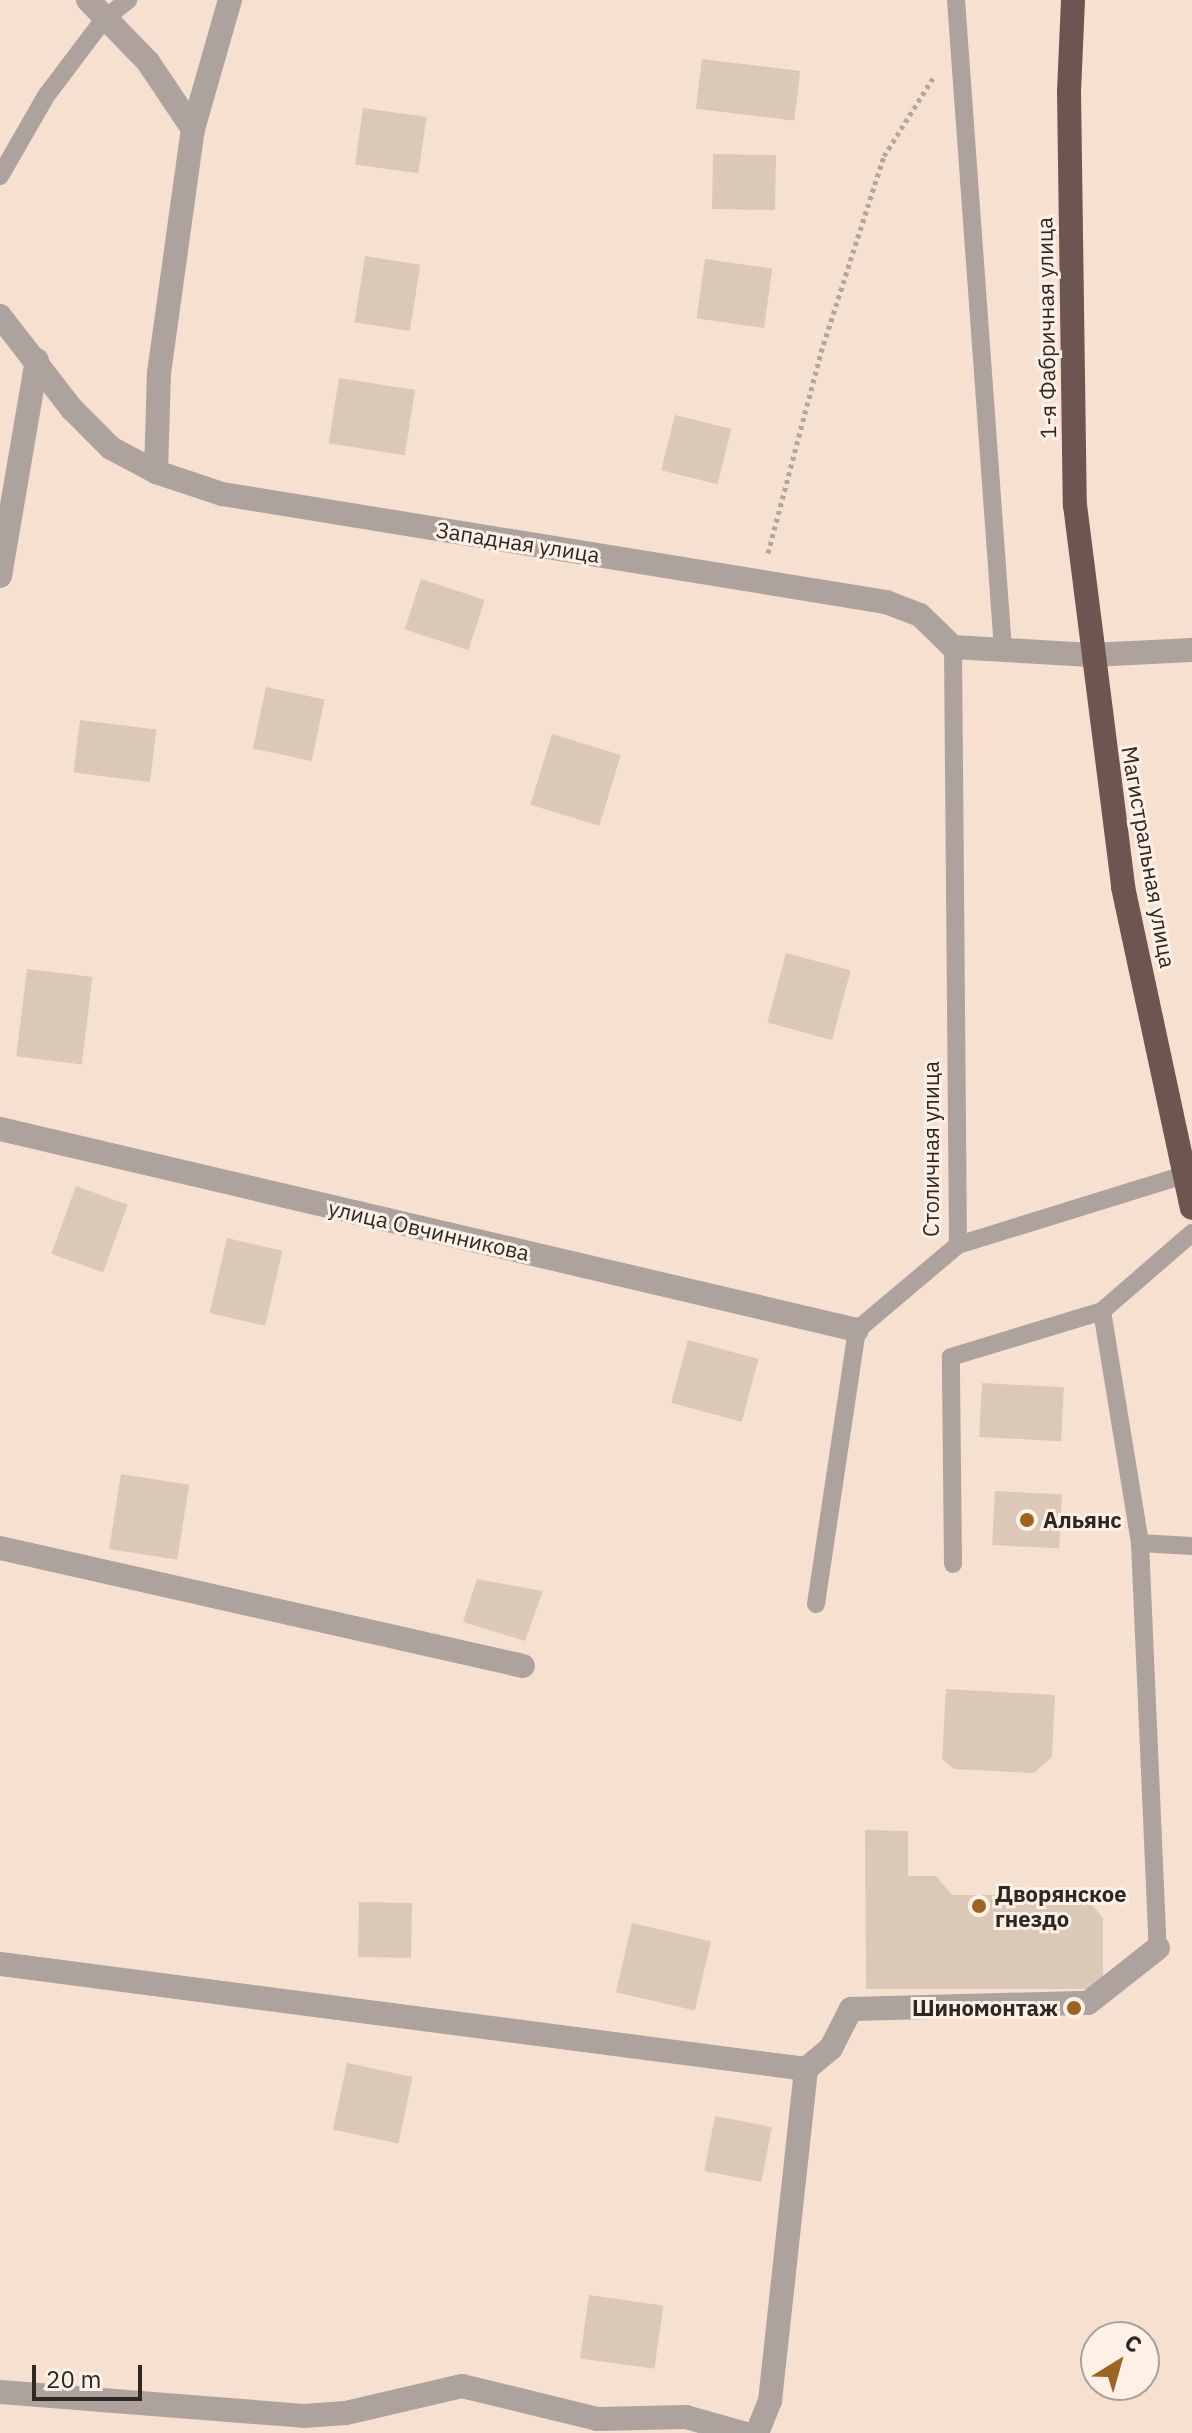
<!DOCTYPE html>
<meta charset="utf-8">
<style>
body{margin:0}
#map{position:relative;width:1192px;height:2433px;overflow:hidden;background:#f6e1d0;font-family:"IBM Plex Sans",sans-serif}
div>[style]{position:absolute}
[style*='--x']{left:calc(var(--x)*1px);top:calc(var(--y)*1px);width:calc(var(--w)*1px);rotate:calc(var(--a)*1deg)}
.building>*{inset:0;background:#dbc8b7;transform-origin:0 0}
.path>*{height:5px;margin-top:-2.5px;transform-origin:0;background:repeating-linear-gradient(90deg,#b6a598 0 4px,transparent 0 8px)}
.lane>*{height:18px;margin:-9px;padding:0 9px;transform-origin:9px;border-radius:9px;background:#ada29e}
.street>*{height:24px;margin:-12px;padding:0 12px;transform-origin:12px;border-radius:12px;background:#ada29e}
.highway>*{height:24px;margin:-12px;padding:0 12px;transform-origin:12px;border-radius:12px;background:#6c564f}
.dots>*{width:22px;height:22px;translate:-50% -50%;box-sizing:border-box;border:4px solid #fdf0e6;border-radius:50%}
span{translate:-50% -50%;white-space:nowrap;text-align:center;line-height:1.15;-webkit-text-stroke:6px #fdf0e6;paint-order:stroke}
.street-label{font-size:22px;color:#2f2721}
.poi-label{font-size:22px;color:#2f2721;font-weight:700}
.left{translate:0 -50%;text-align:left}
.right{translate:-100% -50%;text-align:right}
.north{position:absolute;left:1080px;top:2321px;width:80px;height:80px;box-sizing:border-box;background:#fdf0e6;border:2px solid #aba097;border-radius:50%;rotate:37deg;font-size:22px;font-weight:700;line-height:32px;text-align:center;color:#2f2721}
.north::after{content:'';display:block;margin:auto;width:28px;height:36px;background:#9d6522;clip-path:polygon(50% 0,100% 100%,50% 72%,0 100%)}
.scale{position:absolute;left:32px;top:2365px;width:110px;height:36px;box-sizing:border-box;border:4px solid #2f2721;border-top:0;padding-left:10px;font-size:24px;line-height:28px;white-space:nowrap;color:#2f2721;-webkit-text-stroke:6px #fdf0e6;paint-order:stroke}
</style>
<div id="map">
<div class="building">
<div style="left:702px;top:59px;width:99px;height:50px;rotate:7deg"></div>
<div style="left:363px;top:108px;width:64px;height:57px;rotate:8deg"></div>
<div style="left:713px;top:154px;width:63px;height:55px;rotate:1deg"></div>
<div style="left:365px;top:256px;width:56px;height:67px;rotate:9deg"></div>
<div style="left:705px;top:259px;width:68px;height:60px;rotate:8deg"></div>
<div style="left:339px;top:378px;width:77px;height:66px;rotate:9deg"></div>
<div style="left:675px;top:415px;width:58px;height:57px;rotate:14deg"></div>
<div style="left:421px;top:579px;width:67px;height:53px;rotate:18deg"></div>
<div style="left:266px;top:687px;width:60px;height:63px;rotate:12deg"></div>
<div style="left:80px;top:720px;width:77px;height:53px;rotate:7deg"></div>
<div style="left:552px;top:734px;width:72px;height:74px;rotate:17deg"></div>
<div style="left:786px;top:953px;width:67px;height:72px;rotate:15deg"></div>
<div style="left:27px;top:969px;width:66px;height:88px;rotate:7deg"></div>
<div style="left:76px;top:1186px;width:55px;height:72px;rotate:20deg"></div>
<div style="left:227px;top:1238px;width:57px;height:77px;rotate:13deg"></div>
<div style="left:688px;top:1340px;width:73px;height:65px;rotate:15deg"></div>
<div style="left:982px;top:1383px;width:82px;height:54px;rotate:3deg"></div>
<div style="left:121px;top:1474px;width:69px;height:76px;rotate:9deg"></div>
<div style="left:995px;top:1491px;width:67px;height:54px;rotate:3deg"></div>
<div style="clip-path:polygon(477px 1579px,543px 1591px,525px 1641px,463px 1622px)"></div>
<div style="clip-path:polygon(946px 1689px,1055px 1695px,1052px 1757px,1034px 1773px,954px 1769px,942px 1759px)"></div>
<div style="clip-path:polygon(865px 1830px,908px 1831px,908px 1876px,936px 1876px,952px 1895px,1084px 1895px,1103px 1918px,1103px 1989px,866px 1989px)"></div>
<div style="left:359px;top:1902px;width:53px;height:55px;rotate:1deg"></div>
<div style="left:632px;top:1923px;width:81px;height:71px;rotate:13deg"></div>
<div style="left:347px;top:2063px;width:67px;height:68px;rotate:12deg"></div>
<div style="left:715px;top:2116px;width:58px;height:56px;rotate:11deg"></div>
<div style="left:589px;top:2295px;width:75px;height:64px;rotate:8deg"></div>
</div>
<div class="path">
<div style="--x:768;--y:553;--w:208;--a:-75.2"></div>
<div style="--x:821;--y:352;--w:206;--a:-72.2"></div>
<div style="--x:884;--y:156;--w:92;--a:-57.9"></div>
</div>
<div class="lane">
<div style="--x:956;--y:0;--w:652;--a:85.86"></div>
<div style="--x:0;--y:176;--w:92;--a:-60.1"></div>
<div style="--x:46;--y:96;--w:96;--a:-53"></div>
<div style="--x:104;--y:19;--w:31;--a:-38"></div>
<div style="--x:958;--y:1245;--w:237;--a:-17.2"></div>
<div style="--x:1102;--y:1311;--w:119;--a:-40.9"></div>
<div style="--x:1140;--y:1543;--w:52;--a:3.3"></div>
<div style="--x:953;--y:1564;--w:207;--a:-90.6"></div>
<div style="--x:951;--y:1357;--w:158;--a:-16.9"></div>
<div style="--x:1102;--y:1311;--w:235;--a:80.7"></div>
<div style="--x:1140;--y:1543;--w:405;--a:87.5"></div>
<div style="--x:816;--y:1604;--w:277;--a:-81.5"></div>
<div style="--x:857;--y:1330;--w:132;--a:-40.1"></div>
<div style="--x:958;--y:1245;--w:598;--a:-90.48"></div>
</div>
<div class="street">
<div style="--x:88;--y:0;--w:86;--a:45.9"></div>
<div style="--x:148;--y:62;--w:81;--a:56.1"></div>
<div style="--x:0;--y:316;--w:118;--a:52.3"></div>
<div style="--x:72;--y:409;--w:55;--a:45"></div>
<div style="--x:111;--y:448;--w:51;--a:28.1"></div>
<div style="--x:156;--y:472;--w:70;--a:18.4"></div>
<div style="--x:222;--y:494;--w:673;--a:9.24"></div>
<div style="--x:886;--y:602;--w:36;--a:21"></div>
<div style="--x:920;--y:615;--w:46;--a:44.1"></div>
<div style="--x:953;--y:647;--w:138;--a:3.3"></div>
<div style="--x:1091;--y:655;--w:101;--a:-2.8"></div>
<div style="--x:156;--y:472;--w:99;--a:-88.3"></div>
<div style="--x:159;--y:373;--w:246;--a:-82.1"></div>
<div style="--x:193;--y:129;--w:134;--a:-74"></div>
<div style="--x:0;--y:576;--w:219;--a:-80.3"></div>
<div style="--x:0;--y:1129;--w:880;--a:13.2"></div>
<div style="--x:0;--y:1548;--w:536;--a:12.71"></div>
<div style="--x:0;--y:1964;--w:813;--a:7.42"></div>
<div style="--x:806;--y:2069;--w:33;--a:-40"></div>
<div style="--x:831;--y:2048;--w:44;--a:-62.9"></div>
<div style="--x:851;--y:2009;--w:237;--a:-1.5"></div>
<div style="--x:1088;--y:2003;--w:89;--a:-38.2"></div>
<div style="--x:0;--y:2392;--w:304;--a:4.5"></div>
<div style="--x:303;--y:2416;--w:43;--a:-4"></div>
<div style="--x:346;--y:2413;--w:119;--a:-13.1"></div>
<div style="--x:462;--y:2386;--w:139;--a:13.7"></div>
<div style="--x:597;--y:2419;--w:89;--a:-1.3"></div>
<div style="--x:686;--y:2417;--w:59;--a:15.7"></div>
<div style="--x:757;--y:2433;--w:35;--a:-68"></div>
<div style="--x:770;--y:2401;--w:334;--a:-83.8"></div>
</div>
<div class="highway">
<div style="--x:1073;--y:0;--w:91;--a:92.5"></div>
<div style="--x:1069;--y:91;--w:414;--a:89.2"></div>
<div style="--x:1075;--y:505;--w:385;--a:82.8"></div>
<div style="--x:1123;--y:887;--w:328;--a:77.9"></div>
</div>
<div class="dots">
<div style="left:1027px;top:1520px;background:#9d6522"></div>
<div style="left:979px;top:1906px;background:#9d6522"></div>
<div style="left:1074px;top:2008px;background:#9d6522"></div>
</div>
<div class="street-label">
<span style="left:1046px;top:328px;rotate:-91deg">1-я Фабричная улица</span>
<span style="left:518px;top:542px;rotate:9deg">Западная улица</span>
<span style="left:1149px;top:857px;rotate:80deg">Магистральная улица</span>
<span style="left:931px;top:1149px;rotate:-90deg">Столичная улица</span>
<span style="left:429px;top:1230px;rotate:13deg">улица Овчинникова</span>
</div>
<div class="poi-label">
<span class="left" style="left:1043px;top:1520px">Альянс</span>
<span class="left" style="left:995px;top:1906px">Дворянское<br>гнездо</span>
<span class="right" style="left:1058px;top:2008px">Шиномонтаж</span>
</div>
<div class="north">С</div>
<div class="scale">20 m</div>
</div>
